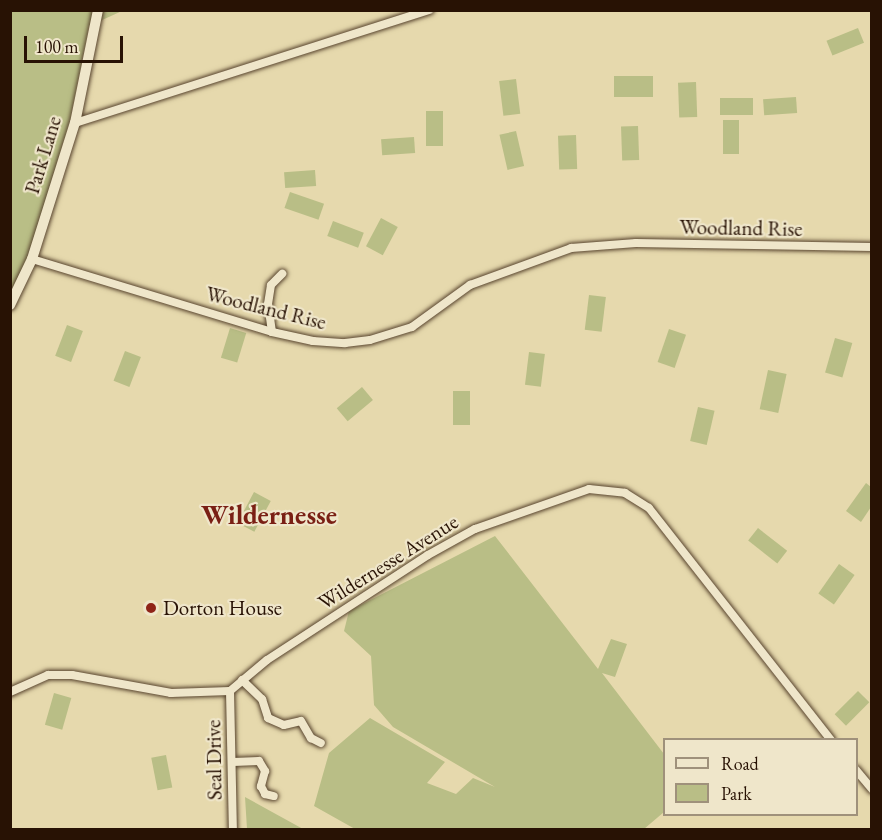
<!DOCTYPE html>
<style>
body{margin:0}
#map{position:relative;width:882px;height:840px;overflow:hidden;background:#e6d9ad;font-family:"EB Garamond",serif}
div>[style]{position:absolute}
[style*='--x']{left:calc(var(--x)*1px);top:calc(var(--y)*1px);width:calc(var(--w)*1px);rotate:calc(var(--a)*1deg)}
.green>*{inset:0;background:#b9be86;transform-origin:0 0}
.roads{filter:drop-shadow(0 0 2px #58442e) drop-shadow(0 0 2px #58442e)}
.street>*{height:8px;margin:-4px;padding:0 4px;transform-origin:4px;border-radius:4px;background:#efe6ca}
.secondary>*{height:10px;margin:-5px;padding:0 5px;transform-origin:5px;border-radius:5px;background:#efe6ca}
.dots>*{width:16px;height:16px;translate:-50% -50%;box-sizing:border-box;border:3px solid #efe6ca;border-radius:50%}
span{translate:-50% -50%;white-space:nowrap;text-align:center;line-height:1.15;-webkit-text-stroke:4.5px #efe6ca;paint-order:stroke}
.street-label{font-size:21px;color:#281204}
.poi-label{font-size:21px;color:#281204}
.left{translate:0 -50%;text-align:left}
.district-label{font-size:27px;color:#7a1f14;font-weight:700}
.frame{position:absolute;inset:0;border:12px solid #281204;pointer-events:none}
.legend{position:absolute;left:663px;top:738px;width:195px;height:78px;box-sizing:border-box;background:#efe6ca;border:2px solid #9f917b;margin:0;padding:8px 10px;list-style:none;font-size:18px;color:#281204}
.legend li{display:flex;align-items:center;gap:12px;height:30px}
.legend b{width:30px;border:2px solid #9f917b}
.scale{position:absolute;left:24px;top:36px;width:99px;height:27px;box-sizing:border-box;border:3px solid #281204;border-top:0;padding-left:8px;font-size:18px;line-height:21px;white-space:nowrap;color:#281204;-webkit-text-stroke:4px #efe6ca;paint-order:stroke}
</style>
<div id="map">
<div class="green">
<div style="clip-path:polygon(11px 11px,122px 11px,89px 26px,70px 120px,28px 257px,11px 295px)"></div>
<div style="left:858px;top:28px;width:16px;height:34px;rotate:68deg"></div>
<div style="left:614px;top:76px;width:39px;height:21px"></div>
<div style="left:516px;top:79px;width:35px;height:17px;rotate:83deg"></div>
<div style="left:696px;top:82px;width:35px;height:18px;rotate:88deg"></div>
<div style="left:796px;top:97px;width:16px;height:33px;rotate:86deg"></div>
<div style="left:720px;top:98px;width:33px;height:17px"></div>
<div style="left:443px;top:111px;width:35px;height:17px;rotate:90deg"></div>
<div style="left:723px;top:120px;width:16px;height:34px"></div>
<div style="left:638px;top:126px;width:34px;height:17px;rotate:88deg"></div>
<div style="left:516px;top:131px;width:36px;height:17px;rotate:77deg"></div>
<div style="left:576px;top:135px;width:34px;height:18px;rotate:88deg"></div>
<div style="left:414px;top:137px;width:16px;height:33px;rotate:86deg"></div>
<div style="left:315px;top:170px;width:16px;height:31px;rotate:86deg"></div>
<div style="left:290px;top:192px;width:36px;height:17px;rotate:19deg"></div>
<div style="left:381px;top:218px;width:19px;height:32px;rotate:28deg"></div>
<div style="left:333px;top:221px;width:33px;height:16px;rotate:21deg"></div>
<div style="left:589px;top:295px;width:17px;height:35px;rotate:7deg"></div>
<div style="left:67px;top:325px;width:17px;height:33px;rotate:21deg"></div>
<div style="left:230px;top:328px;width:17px;height:31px;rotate:17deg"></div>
<div style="left:669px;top:329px;width:18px;height:35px;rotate:19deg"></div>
<div style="left:835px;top:338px;width:18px;height:36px;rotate:16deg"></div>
<div style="left:125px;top:351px;width:17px;height:32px;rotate:21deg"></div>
<div style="left:529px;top:352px;width:16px;height:33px;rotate:7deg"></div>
<div style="left:768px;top:370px;width:19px;height:40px;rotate:12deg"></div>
<div style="left:362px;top:387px;width:17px;height:33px;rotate:50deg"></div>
<div style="left:470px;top:391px;width:34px;height:17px;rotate:90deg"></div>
<div style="left:698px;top:407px;width:17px;height:35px;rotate:13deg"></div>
<div style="clip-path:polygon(866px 483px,871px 487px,871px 507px,861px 522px,846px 511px)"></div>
<div style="left:254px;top:492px;width:19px;height:35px;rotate:28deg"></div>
<div style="left:758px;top:528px;width:37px;height:16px;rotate:38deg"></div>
<div style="clip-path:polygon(495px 536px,598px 669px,611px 639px,627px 644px,615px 677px,602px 673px,664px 754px,664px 812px,644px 829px,355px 829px,314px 806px,329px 753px,370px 718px,445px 762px,427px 783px,456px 794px,473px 778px,495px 787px,393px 727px,374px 705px,371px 656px,344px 631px,349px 611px)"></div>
<div style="left:839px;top:564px;width:19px;height:36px;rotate:35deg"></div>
<div style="left:858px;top:691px;width:16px;height:33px;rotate:45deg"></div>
<div style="left:54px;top:693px;width:18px;height:33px;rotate:16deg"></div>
<div style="left:166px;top:755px;width:33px;height:15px;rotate:79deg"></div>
<div style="clip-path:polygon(245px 797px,303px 829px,247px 829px)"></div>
</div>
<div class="roads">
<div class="street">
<div style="--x:75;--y:123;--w:372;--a:-17.7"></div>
<div style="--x:32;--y:259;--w:251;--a:16.9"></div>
<div style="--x:272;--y:332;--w:42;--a:12.4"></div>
<div style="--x:313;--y:341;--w:32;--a:4"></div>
<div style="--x:345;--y:343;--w:25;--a:-7"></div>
<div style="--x:370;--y:340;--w:44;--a:-17.2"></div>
<div style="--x:412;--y:327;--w:72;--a:-35.9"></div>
<div style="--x:470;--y:285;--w:108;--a:-20.1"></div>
<div style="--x:571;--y:248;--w:65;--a:-4.4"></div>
<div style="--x:636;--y:243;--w:236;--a:1"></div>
<div style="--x:272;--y:332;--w:28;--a:-98"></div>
<div style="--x:268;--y:304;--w:19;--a:-81"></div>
<div style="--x:271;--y:285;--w:16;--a:-45"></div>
<div style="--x:242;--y:680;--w:28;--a:44"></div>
<div style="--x:262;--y:699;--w:20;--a:72"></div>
<div style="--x:268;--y:718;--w:17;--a:24"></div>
<div style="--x:284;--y:725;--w:17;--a:-13"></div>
<div style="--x:301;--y:721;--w:20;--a:60"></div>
<div style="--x:311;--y:738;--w:11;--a:27"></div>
<div style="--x:230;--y:691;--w:139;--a:88.8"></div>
<div style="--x:10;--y:692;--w:42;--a:-24.1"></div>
<div style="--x:48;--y:675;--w:24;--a:0"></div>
<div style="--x:72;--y:675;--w:101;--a:10.3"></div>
<div style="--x:171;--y:693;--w:59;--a:-1.9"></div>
<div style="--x:230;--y:691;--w:48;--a:-40"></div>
<div style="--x:267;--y:660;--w:192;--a:-33.1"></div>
<div style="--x:428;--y:555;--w:54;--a:-29"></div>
<div style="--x:475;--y:529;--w:121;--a:-19.3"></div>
<div style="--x:589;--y:489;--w:36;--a:6"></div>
<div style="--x:625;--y:493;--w:28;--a:32"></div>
<div style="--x:649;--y:508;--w:295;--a:51.9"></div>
<div style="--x:233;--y:762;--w:26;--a:-2"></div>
<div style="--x:259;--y:761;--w:12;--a:59"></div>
<div style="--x:265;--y:771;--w:16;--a:105"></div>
<div style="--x:261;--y:786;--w:9;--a:63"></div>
<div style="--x:265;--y:794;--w:9;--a:13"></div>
<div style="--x:856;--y:770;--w:25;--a:50"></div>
</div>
<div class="secondary">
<div style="--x:10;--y:305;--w:51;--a:-64.4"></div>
<div style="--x:32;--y:259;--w:143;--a:-72.5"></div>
<div style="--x:75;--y:123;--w:115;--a:-78.5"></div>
</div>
</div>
<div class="dots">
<div style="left:151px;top:608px;background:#8f2418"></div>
</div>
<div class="street-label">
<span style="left:43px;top:155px;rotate:-73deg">Park Lane</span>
<span style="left:741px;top:228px;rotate:1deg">Woodland Rise</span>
<span style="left:266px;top:308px;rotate:14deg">Woodland Rise</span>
<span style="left:388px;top:562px;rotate:-32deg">Wildernesse Avenue</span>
<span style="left:214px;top:760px;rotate:-91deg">Seal Drive</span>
</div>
<div class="poi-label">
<span class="left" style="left:163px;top:608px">Dorton House</span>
</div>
<div class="district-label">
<span style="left:269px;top:515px">Wildernesse</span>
</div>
<div class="frame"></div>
<ul class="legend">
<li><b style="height:8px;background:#efe6ca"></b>Road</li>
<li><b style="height:16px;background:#b9be86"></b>Park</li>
</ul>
<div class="scale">100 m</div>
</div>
